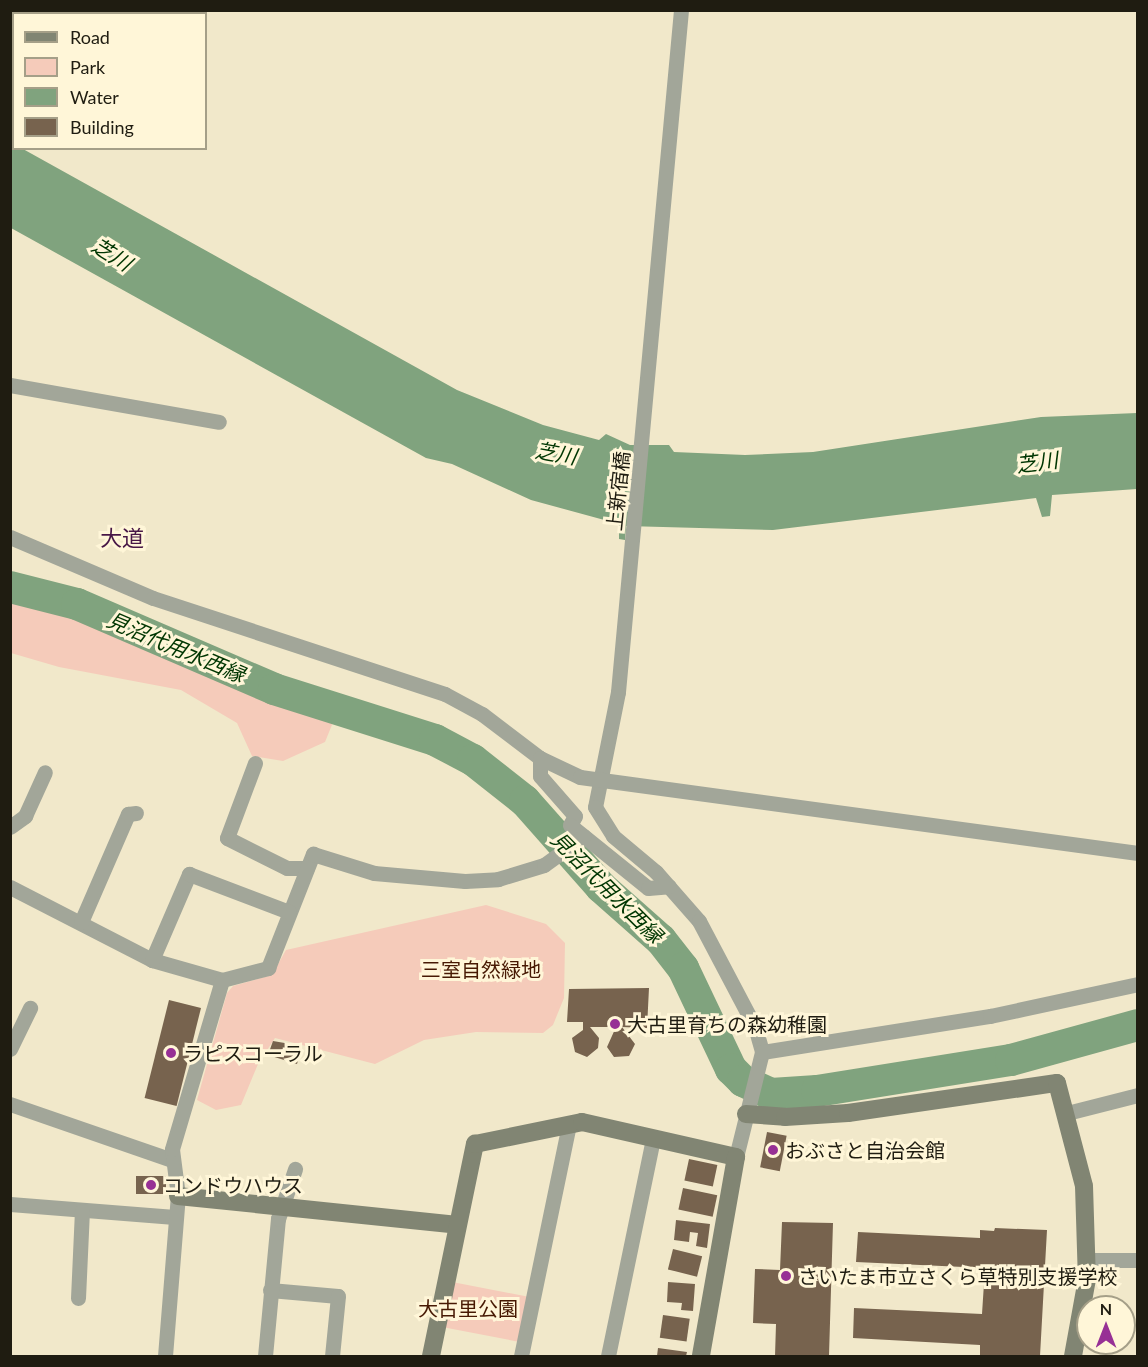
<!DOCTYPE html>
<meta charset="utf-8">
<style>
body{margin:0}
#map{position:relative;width:1148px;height:1367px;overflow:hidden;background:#f1e8ca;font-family:Lato,"Noto Sans JP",sans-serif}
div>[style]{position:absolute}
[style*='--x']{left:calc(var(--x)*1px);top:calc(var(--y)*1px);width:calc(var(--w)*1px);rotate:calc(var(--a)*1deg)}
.green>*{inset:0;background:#f5cbba;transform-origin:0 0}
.water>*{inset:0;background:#80a37e}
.river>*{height:32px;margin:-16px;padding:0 16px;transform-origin:16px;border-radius:16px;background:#80a37e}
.building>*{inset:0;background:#77634e;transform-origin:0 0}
.street>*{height:15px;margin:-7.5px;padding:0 7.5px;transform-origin:7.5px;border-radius:7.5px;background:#a2a699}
.secondary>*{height:18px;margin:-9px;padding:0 9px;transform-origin:9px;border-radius:9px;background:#818573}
.dots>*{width:16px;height:16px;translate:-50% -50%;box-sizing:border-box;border:3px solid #fff6d8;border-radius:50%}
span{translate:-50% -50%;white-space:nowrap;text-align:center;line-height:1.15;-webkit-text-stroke:6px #fff6d8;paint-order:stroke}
.street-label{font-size:20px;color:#1f1c11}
.park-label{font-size:20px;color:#471903}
.poi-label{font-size:20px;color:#1f1c11}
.left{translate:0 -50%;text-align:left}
.water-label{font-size:21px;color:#003602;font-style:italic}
.quarter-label{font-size:22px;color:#481746}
.frame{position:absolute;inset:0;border:12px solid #1f1c11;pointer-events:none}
.legend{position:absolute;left:12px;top:12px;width:195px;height:138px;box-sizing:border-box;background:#fff6d8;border:2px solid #a59f88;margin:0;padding:8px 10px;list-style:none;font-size:18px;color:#1f1c11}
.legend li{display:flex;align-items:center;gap:12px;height:30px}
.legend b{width:30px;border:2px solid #a59f88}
.north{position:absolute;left:1076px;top:1295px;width:60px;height:60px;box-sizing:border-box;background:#fff6d8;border:2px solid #a59f88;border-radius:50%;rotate:0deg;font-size:16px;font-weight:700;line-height:24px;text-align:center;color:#1f1c11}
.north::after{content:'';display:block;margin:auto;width:21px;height:27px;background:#973095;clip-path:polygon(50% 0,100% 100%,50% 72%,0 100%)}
</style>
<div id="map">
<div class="green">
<div style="clip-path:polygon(10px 594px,275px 673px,340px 705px,325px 742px,283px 761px,252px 756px,237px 723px,181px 690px,59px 667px,11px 653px)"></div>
<div style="clip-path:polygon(486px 905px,546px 924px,565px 943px,564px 998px,553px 1025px,543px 1033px,476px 1032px,424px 1040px,375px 1064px,275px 1038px,258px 1064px,241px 1105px,216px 1110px,197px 1100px,227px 993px,233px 986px,272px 975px,286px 950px)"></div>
<div style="left:447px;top:1281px;width:88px;height:46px;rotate:11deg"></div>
</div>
<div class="water">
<div style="clip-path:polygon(10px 142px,14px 148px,23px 149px,457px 390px,543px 425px,599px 440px,606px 434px,630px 445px,669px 445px,674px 452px,745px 455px,813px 452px,1041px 417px,1137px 413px,1137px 489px,1052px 495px,1050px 516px,1042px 517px,1036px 498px,773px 530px,626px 526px,625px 540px,619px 539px,619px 524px,531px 500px,452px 464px,426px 458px,11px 228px)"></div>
</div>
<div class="river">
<div style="--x:10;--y:587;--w:69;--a:14.2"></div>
<div style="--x:77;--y:604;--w:215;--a:23.3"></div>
<div style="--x:274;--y:689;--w:169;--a:17.6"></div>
<div style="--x:435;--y:740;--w:43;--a:27.8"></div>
<div style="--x:473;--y:760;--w:66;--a:38.3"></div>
<div style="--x:525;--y:801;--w:115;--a:48.5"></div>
<div style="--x:601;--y:887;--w:80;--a:41.5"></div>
<div style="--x:661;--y:940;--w:36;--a:52"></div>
<div style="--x:683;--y:968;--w:112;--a:64.6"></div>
<div style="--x:731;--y:1069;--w:17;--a:45"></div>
<div style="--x:743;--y:1081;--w:31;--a:25"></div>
<div style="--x:771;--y:1094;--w:46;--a:-3.7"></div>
<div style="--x:817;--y:1091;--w:196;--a:-9.1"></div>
<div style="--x:1011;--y:1060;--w:132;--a:-15.4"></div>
</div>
<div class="building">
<div style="clip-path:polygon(649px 988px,647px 1028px,622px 1027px,635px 1044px,629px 1056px,614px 1057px,607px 1047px,616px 1027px,590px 1027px,599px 1038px,598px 1048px,587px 1057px,575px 1052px,572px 1038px,583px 1030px,583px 1022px,567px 1022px,569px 989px)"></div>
<div style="left:169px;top:1000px;width:33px;height:101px;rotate:14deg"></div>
<div style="clip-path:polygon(273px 1041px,302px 1046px,297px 1064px,268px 1055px)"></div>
<div style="left:767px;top:1132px;width:20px;height:36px;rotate:11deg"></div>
<div style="left:689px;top:1159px;width:29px;height:22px;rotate:12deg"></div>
<div style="left:136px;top:1176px;width:30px;height:18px"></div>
<div style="left:683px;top:1188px;width:35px;height:22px;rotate:12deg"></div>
<div style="clip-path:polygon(676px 1220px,710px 1224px,707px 1248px,696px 1246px,698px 1233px,690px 1232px,689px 1242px,674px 1240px)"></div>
<div style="clip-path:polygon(782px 1222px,833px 1223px,829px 1356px,775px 1356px,776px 1324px,753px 1323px,755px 1269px,780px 1270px)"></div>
<div style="clip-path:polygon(995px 1228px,1047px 1230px,1040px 1356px,980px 1356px,980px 1345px,853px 1338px,854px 1308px,982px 1314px,985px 1268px,856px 1262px,858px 1232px,980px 1238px,980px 1230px,994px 1231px)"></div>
<div style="left:673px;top:1249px;width:30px;height:21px;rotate:14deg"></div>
<div style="clip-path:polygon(668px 1282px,695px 1284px,693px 1311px,681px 1310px,682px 1303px,667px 1302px)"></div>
<div style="left:663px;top:1315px;width:27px;height:23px;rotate:8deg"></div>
<div style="clip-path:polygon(658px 1348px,687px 1352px,686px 1356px,657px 1356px)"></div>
</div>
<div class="street">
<div style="--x:681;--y:10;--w:685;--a:95.28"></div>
<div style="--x:618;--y:692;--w:117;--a:101.3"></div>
<div style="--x:595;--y:807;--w:34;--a:58"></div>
<div style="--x:613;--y:836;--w:56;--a:39.9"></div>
<div style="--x:656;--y:872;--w:65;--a:48.7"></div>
<div style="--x:699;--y:921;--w:120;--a:62.2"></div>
<div style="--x:755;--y:1027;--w:26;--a:74"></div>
<div style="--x:762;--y:1052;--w:108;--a:103.9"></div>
<div style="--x:10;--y:385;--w:212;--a:10"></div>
<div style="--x:10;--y:537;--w:155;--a:23.1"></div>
<div style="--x:153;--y:598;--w:307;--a:18.2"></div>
<div style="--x:445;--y:694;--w:42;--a:28.4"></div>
<div style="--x:482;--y:714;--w:73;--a:37.2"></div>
<div style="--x:540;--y:758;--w:44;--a:25.4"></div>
<div style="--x:580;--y:777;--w:563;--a:7.76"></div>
<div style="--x:540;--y:758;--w:18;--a:90"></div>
<div style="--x:540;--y:776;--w:53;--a:48.8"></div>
<div style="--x:575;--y:816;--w:10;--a:119"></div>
<div style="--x:570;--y:825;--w:100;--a:38.9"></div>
<div style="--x:648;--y:888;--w:21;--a:-5"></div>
<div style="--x:255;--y:763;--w:80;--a:110.5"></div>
<div style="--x:227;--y:838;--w:67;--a:26.6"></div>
<div style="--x:287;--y:868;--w:20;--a:0"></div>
<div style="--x:10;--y:827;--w:19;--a:-36"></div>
<div style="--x:25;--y:816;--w:48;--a:-65.6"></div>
<div style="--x:10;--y:887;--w:160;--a:27.2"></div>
<div style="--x:152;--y:960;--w:73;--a:15.9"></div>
<div style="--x:222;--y:980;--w:48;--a:-14.6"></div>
<div style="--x:268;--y:968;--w:123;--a:-68.5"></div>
<div style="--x:313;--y:854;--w:64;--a:17.3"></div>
<div style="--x:374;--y:873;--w:91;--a:5"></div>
<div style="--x:465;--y:881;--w:33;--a:-3"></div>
<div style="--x:498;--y:879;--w:48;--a:-16.9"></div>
<div style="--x:544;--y:865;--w:49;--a:-35.9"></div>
<div style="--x:81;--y:922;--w:118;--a:-66.5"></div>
<div style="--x:128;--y:814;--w:8;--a:-7"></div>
<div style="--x:152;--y:960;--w:94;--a:-66.7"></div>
<div style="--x:189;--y:874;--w:107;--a:20.8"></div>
<div style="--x:10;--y:1049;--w:46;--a:-64"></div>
<div style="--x:762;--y:1052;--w:231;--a:-9"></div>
<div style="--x:990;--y:1016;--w:151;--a:-12.2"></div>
<div style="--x:10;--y:1104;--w:171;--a:19.1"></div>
<div style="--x:1067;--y:1113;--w:73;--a:-14.2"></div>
<div style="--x:10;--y:1204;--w:165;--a:4.5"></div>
<div style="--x:1085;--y:1260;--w:53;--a:0"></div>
<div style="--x:270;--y:1290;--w:68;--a:5"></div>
<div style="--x:338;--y:1296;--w:60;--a:95.7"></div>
<div style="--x:78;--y:1298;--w:87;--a:-87.4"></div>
<div style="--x:165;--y:1356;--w:161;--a:-85.4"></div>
<div style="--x:178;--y:1196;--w:47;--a:-97.3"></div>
<div style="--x:172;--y:1149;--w:176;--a:-73.5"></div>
<div style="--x:265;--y:1356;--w:138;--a:-84.6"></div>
<div style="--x:278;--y:1219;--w:53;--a:-71.2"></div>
<div style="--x:521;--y:1356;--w:237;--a:-78.3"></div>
<div style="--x:608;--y:1356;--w:223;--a:-78.3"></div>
</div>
<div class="secondary">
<div style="--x:746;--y:1114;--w:39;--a:4"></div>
<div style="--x:785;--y:1117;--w:63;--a:-3.6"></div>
<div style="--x:848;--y:1113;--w:211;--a:-8.2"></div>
<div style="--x:1057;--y:1083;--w:106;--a:75.3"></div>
<div style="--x:1084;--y:1186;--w:93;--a:88.2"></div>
<div style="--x:1087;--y:1279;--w:78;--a:100.3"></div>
<div style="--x:178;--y:1196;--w:281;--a:5.9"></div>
<div style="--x:431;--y:1356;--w:217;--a:-78.3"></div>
<div style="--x:475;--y:1144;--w:109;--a:-11.6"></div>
<div style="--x:582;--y:1122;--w:158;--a:12.8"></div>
<div style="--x:736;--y:1157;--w:202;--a:100"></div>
</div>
<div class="dots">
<div style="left:615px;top:1024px;background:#973095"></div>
<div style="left:171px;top:1053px;background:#973095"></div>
<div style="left:773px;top:1150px;background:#973095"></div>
<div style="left:151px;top:1185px;background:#973095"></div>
<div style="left:786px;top:1276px;background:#973095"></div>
</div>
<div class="street-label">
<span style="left:618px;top:491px;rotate:-84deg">上新宿橋</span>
</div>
<div class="park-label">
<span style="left:481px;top:969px">三室自然緑地</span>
<span style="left:468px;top:1308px">大古里公園</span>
</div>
<div class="poi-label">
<span class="left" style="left:627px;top:1024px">大古里育ちの森幼稚園</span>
<span class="left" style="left:183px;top:1053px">ラピスコーラル</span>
<span class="left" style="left:785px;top:1150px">おぶさと自治会館</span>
<span class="left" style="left:163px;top:1185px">コンドウハウス</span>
<span class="left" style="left:798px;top:1276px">さいたま市立さくら草特別支援学校</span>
</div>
<div class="water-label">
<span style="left:112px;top:254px;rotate:32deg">芝川</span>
<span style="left:556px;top:453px;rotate:10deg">芝川</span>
<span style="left:1037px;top:462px;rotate:-7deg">芝川</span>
<span style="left:176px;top:647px;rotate:23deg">見沼代用水西縁</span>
<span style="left:607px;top:887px;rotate:45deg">見沼代用水西縁</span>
</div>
<div class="quarter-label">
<span style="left:122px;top:538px">大道</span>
</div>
<div class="frame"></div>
<ul class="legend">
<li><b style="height:8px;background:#818573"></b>Road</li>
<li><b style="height:16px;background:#f5cbba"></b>Park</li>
<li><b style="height:16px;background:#80a37e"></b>Water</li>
<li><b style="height:16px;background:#77634e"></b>Building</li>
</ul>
<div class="north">N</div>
</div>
